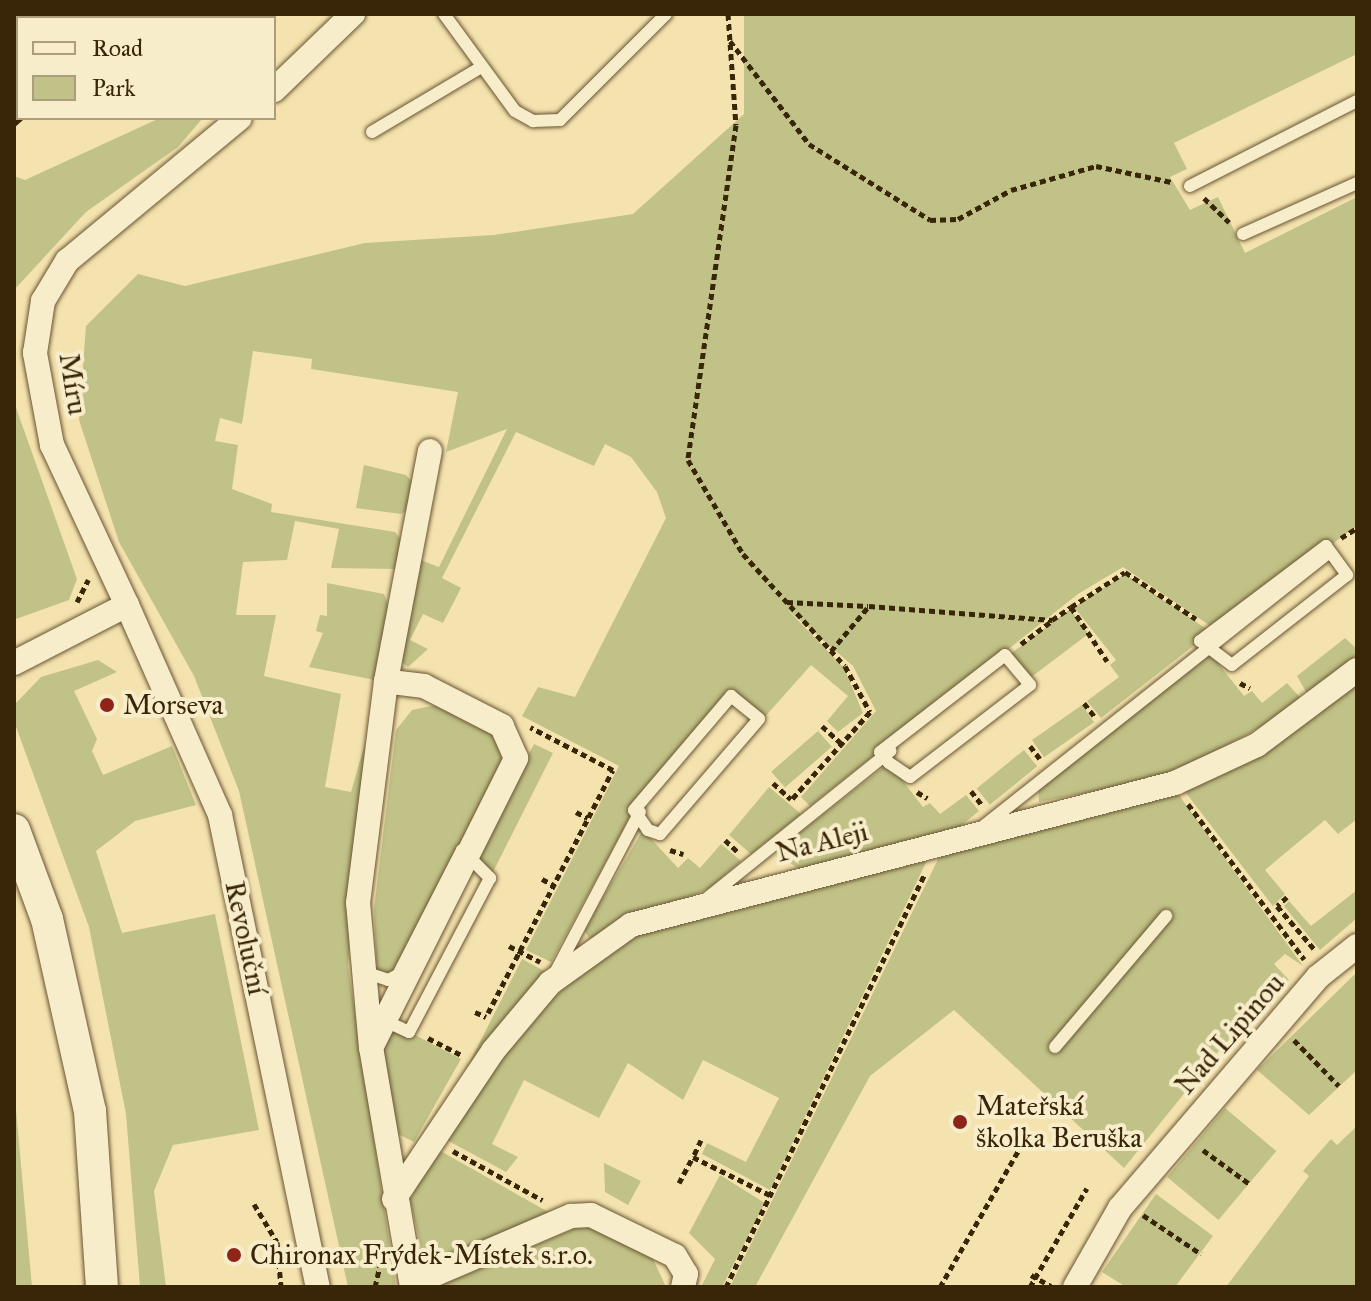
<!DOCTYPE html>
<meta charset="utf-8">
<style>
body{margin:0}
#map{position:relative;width:1371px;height:1301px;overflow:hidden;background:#f5e3af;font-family:"IM FELL Great Primer",serif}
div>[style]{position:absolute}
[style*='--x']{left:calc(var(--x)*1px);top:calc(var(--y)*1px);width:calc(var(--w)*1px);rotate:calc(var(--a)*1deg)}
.green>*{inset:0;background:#c1c287;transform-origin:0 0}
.path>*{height:5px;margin-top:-2.5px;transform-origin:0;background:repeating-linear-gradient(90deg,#392609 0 6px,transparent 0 10px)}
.roads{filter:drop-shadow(0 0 2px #685532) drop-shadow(0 0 2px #685532)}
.service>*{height:12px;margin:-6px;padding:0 6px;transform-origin:6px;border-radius:6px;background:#f8edcb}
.minor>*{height:24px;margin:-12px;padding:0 12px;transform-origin:12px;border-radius:12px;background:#f8edcb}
.secondary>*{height:32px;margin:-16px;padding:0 16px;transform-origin:16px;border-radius:16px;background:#f8edcb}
.rail>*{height:6px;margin-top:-3px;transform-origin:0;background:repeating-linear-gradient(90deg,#392609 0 14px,transparent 0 28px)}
.dots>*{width:22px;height:22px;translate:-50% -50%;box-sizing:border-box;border:4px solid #f8edcb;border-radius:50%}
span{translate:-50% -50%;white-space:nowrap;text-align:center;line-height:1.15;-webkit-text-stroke:8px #f8edcb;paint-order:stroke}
.street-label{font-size:28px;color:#392609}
.poi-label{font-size:28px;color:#392609}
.left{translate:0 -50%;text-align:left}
.frame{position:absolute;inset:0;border:16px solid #392609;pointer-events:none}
.legend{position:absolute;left:16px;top:16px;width:260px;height:104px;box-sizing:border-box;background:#f8edcb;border:2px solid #ac9d7d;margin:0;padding:10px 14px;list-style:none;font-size:24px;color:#392609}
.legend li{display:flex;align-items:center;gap:16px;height:40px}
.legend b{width:40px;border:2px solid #ac9d7d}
</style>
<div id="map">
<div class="green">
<div style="clip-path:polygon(744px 14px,1357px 14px,1357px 54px,1174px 143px,1187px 169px,1170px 177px,1190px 210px,1218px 197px,1245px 253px,1357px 197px,1357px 526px,1215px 629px,1123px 567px,1078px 594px,810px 806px,801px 797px,876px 711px,853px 666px,788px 610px,844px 668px,863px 713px,838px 732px,827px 721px,848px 696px,811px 665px,761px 721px,731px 697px,634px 810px,551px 962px,526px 950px,619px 766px,522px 716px,538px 687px,575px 697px,666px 518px,657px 492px,631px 457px,605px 444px,594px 466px,516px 432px,442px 578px,461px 588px,443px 623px,423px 614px,410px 640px,428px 649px,408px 667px,394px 656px,415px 558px,439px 567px,507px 429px,446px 452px,458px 392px,311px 369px,312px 359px,253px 351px,242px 424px,220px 418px,215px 441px,238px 445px,232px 489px,272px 504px,271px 512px,395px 532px,403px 542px,398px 569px,331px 568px,339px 529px,295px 521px,287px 560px,243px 562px,236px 615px,276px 615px,264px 676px,341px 694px,325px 787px,351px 792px,365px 743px,348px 966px,396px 1287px,348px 1287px,239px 791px,194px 676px,119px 542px,79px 420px,86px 326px,138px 274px,185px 286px,365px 243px,494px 235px,633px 214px,744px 114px)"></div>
<div style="clip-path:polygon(160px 118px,202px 119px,178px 147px,86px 212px,14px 290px,14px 176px,25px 180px)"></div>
<div style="clip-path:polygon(14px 402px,77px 579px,69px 600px,16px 619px)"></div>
<div style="clip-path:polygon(364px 465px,406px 475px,416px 486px,411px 508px,401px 514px,356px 508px)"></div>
<div style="clip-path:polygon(1125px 574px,1211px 632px,1101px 718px,1087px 701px,1119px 677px,1110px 665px,1116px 660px,1074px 607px)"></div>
<div style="clip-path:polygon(327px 583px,384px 594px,389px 607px,375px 680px,309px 667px,323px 633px,316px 631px,320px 615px,327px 616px)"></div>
<div style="left:1070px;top:609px;width:31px;height:80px;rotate:53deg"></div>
<div style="clip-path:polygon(1345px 638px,1357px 649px,1357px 663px,1310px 699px,1297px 676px)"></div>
<div style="clip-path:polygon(1210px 653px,1244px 696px,1252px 691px,1262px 703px,1287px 683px,1305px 703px,1168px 777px,1039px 802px,1038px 788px)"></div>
<div style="clip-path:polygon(98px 660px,117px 672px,74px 691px,97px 739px,92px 751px,103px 775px,172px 746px,196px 805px,135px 821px,96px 851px,122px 933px,215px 914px,259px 1130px,173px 1145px,154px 1191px,166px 1287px,140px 1287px,126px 1114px,89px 927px,15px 724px,15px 704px,41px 677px)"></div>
<div style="clip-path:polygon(1357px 682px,1357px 819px,1338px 834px,1325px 820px,1265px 870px,1285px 894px,1273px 906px,1312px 957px,1183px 789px)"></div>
<div style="clip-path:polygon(441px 704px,495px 736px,503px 763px,398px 975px,377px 975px,374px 909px,396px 730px,412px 710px)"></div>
<div style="left:1082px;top:705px;width:21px;height:61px;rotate:55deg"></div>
<div style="left:818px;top:731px;width:21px;height:62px;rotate:49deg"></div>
<div style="clip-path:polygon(534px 744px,553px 753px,490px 878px,475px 857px)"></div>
<div style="left:1024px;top:750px;width:21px;height:61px;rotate:51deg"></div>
<div style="clip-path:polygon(889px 763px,923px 807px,930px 803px,940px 814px,966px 795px,979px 811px,958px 828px,799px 869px,787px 861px,794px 837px)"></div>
<div style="clip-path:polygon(769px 787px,801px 814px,751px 854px,729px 835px)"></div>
<div style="clip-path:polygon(1176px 791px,1303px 966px,1285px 954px,1274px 964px,1289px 980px,1221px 1048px,1124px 1168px,954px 1010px,870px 1076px,755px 1287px,730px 1287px,942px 851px)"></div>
<div style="clip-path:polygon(643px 830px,678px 868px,688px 858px,700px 868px,721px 844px,741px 861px,710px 888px,590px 939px,584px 930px)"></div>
<div style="clip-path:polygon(930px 854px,770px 1190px,702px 1154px,707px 1143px,746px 1162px,779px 1098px,703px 1060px,683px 1100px,628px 1063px,599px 1118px,524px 1080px,492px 1144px,518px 1157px,506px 1172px,443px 1138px,478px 1082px,541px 1009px,606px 949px,657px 923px)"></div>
<div style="clip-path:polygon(1357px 890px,1357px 918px,1320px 950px,1284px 906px,1289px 901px,1311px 926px)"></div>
<div style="clip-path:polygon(522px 959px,546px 972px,453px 1095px)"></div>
<div style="clip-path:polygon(1357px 972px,1357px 1070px,1309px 1115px,1257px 1070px)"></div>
<div style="clip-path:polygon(394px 1024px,461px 1059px,414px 1142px,398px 1134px,383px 1050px)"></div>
<div style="clip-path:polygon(14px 1087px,32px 1287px,14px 1287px)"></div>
<div style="left:1225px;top:1108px;width:67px;height:90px;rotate:40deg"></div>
<div style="clip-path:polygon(1357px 1126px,1357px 1287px,1226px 1287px,1309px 1176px,1303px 1171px,1331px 1139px,1337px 1145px)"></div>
<div style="clip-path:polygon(437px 1149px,550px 1213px,444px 1259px,422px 1251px,410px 1200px)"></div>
<div style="clip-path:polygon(604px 1163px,641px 1181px,628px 1205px,605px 1192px)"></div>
<div style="clip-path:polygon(720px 1175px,765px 1203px,722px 1287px,701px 1287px,715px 1259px,689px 1233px)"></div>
<div style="clip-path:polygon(1156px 1194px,1213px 1236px,1175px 1287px,1126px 1287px,1102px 1272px)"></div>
<div style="clip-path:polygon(588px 1223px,652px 1257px,666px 1287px,437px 1287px)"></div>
</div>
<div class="path">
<div style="--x:728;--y:14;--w:111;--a:85.9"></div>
<div style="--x:736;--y:125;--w:338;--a:98.2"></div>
<div style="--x:688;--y:460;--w:109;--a:59.7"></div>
<div style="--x:743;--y:554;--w:151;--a:47.7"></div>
<div style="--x:845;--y:666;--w:52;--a:61.5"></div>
<div style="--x:870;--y:712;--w:117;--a:131.9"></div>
<div style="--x:35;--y:18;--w:6;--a:-45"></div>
<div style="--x:730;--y:41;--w:130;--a:52.5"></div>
<div style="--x:809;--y:144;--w:143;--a:32.1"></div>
<div style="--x:930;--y:220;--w:28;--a:-2"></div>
<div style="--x:958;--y:219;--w:60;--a:-28.7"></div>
<div style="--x:1011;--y:190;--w:88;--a:-15.8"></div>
<div style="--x:1096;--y:166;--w:77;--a:12"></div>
<div style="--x:14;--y:42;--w:6;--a:-51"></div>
<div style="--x:1204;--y:198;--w:35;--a:44"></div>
<div style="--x:1341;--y:538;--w:19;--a:-32"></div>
<div style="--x:77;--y:602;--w:25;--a:-63"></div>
<div style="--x:787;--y:602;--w:81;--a:2.8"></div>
<div style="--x:1071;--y:607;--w:64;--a:-32.9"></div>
<div style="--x:1125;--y:572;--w:85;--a:33.5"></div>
<div style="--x:1021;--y:644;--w:38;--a:-37"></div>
<div style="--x:831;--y:651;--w:59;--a:-49.8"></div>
<div style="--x:869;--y:606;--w:184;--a:4.4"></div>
<div style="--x:1052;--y:620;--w:23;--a:-34"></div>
<div style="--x:1071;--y:607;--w:65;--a:56.3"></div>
<div style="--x:1240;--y:683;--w:11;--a:27"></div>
<div style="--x:1084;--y:703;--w:18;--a:52"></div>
<div style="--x:822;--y:726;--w:27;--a:42"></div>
<div style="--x:1030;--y:746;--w:16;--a:52"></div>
<div style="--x:773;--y:783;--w:24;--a:42"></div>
<div style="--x:971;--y:791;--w:18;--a:52"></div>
<div style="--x:917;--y:792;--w:12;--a:31"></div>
<div style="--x:1188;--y:804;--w:194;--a:53.2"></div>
<div style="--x:576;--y:812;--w:13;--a:27"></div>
<div style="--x:725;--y:840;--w:18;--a:43"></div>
<div style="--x:670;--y:850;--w:14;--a:17"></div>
<div style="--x:542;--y:879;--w:13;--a:27"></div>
<div style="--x:1287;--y:897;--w:13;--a:138"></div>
<div style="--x:1277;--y:906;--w:58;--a:49.2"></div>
<div style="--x:509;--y:946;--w:35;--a:27"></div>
<div style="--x:475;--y:1012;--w:12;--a:24"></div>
<div style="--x:488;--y:1013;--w:273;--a:-62.8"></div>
<div style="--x:613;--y:770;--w:93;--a:-152.6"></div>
<div style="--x:428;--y:1038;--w:38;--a:27"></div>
<div style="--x:1294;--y:1040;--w:64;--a:45.6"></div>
<div style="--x:701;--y:1140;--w:19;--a:115"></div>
<div style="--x:693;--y:1157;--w:88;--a:26.3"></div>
<div style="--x:1203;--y:1150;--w:59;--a:36.1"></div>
<div style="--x:453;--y:1151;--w:102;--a:28.8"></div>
<div style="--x:679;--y:1183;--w:30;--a:-62"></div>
<div style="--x:254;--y:1204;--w:44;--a:58.8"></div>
<div style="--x:277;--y:1242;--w:45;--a:84.9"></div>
<div style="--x:1143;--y:1215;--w:70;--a:33.9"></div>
<div style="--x:264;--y:1258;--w:19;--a:-16"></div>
<div style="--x:1031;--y:1275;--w:23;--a:29"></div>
<div style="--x:375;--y:1287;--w:27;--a:-77"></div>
<div style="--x:726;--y:1287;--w:459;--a:-64.3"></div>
<div style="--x:940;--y:1287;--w:160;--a:-60.1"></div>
<div style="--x:1030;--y:1287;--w:114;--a:-60.1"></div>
</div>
<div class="roads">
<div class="service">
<div style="--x:444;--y:14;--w:120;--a:53.8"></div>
<div style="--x:515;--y:111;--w:21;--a:29"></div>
<div style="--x:533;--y:121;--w:27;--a:-2"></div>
<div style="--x:560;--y:120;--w:150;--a:-45"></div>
<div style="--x:206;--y:18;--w:6;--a:-45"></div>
<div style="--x:372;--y:132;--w:126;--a:-30.7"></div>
<div style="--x:1190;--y:186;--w:187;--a:-27"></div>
<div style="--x:1243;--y:234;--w:125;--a:-24.1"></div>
<div style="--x:1326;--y:546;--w:36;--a:54"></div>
<div style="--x:1347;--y:575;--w:146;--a:142"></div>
<div style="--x:1232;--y:665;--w:40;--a:-143"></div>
<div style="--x:1200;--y:641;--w:158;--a:-37"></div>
<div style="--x:1005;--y:655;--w:39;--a:50"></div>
<div style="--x:1030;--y:685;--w:151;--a:142.5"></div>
<div style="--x:910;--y:777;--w:25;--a:-146"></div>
<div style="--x:889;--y:763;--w:14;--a:-129"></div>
<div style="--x:880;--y:752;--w:158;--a:-37.8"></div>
<div style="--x:731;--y:696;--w:36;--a:39"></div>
<div style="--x:759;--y:719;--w:152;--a:130.7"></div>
<div style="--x:660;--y:834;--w:13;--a:-162"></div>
<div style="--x:648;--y:830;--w:24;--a:-125"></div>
<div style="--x:634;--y:810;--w:150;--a:-49.6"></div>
<div style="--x:980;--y:829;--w:444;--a:-38.4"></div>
<div style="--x:462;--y:850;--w:40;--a:45"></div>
<div style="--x:490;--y:878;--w:174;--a:117.7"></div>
<div style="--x:409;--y:1032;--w:45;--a:-155.1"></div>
<div style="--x:368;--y:1013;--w:41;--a:-95.6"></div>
<div style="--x:364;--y:972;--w:25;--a:18"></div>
<div style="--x:388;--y:980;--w:11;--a:-27"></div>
<div style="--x:398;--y:975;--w:140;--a:-62.9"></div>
<div style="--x:705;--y:900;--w:238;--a:-38.8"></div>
<div style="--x:555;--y:973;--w:182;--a:-62.2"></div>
<div style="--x:1055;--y:1047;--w:172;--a:-49.7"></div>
</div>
<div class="minor">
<div style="--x:274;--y:90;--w:110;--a:-43.9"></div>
<div style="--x:127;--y:605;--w:230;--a:66.1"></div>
<div style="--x:220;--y:815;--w:482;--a:78.3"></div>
<div style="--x:14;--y:663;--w:127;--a:-27.2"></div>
<div style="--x:127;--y:605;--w:177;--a:-115.1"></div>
<div style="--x:52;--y:445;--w:94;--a:-100.5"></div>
<div style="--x:35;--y:353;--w:53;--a:-81.3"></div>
<div style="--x:43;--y:301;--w:47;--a:-59"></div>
<div style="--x:67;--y:261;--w:224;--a:-39.6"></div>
<div style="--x:372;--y:1046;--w:322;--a:-63.4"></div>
<div style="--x:516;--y:758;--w:35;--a:-114"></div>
<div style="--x:502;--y:726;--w:88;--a:-152.9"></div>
<div style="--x:424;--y:686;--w:38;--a:-173"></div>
<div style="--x:394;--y:1199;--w:178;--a:-56.2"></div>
<div style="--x:493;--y:1051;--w:89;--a:-50"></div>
<div style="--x:550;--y:983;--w:100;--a:-35.6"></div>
<div style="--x:631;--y:925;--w:562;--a:-14.63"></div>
<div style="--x:1175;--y:783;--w:90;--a:-24.9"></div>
<div style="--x:1257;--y:745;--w:125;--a:-36.9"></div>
<div style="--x:412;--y:1284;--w:173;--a:-23.2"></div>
<div style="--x:571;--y:1216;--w:20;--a:-3"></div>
<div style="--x:591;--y:1215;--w:93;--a:26"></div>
<div style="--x:675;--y:1256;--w:21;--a:59"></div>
<div style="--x:686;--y:1274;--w:13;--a:103"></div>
<div style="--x:412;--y:1287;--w:242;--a:-99.7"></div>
<div style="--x:371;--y:1048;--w:146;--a:-95.1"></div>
<div style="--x:358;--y:903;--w:224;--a:-82.8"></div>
<div style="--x:386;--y:681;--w:234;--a:-79.2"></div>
<div style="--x:1075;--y:1287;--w:91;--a:-60.3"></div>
<div style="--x:1120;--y:1208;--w:304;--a:-49.4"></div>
<div style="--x:1318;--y:977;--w:50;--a:-38.5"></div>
</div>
<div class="secondary">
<div style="--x:14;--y:830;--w:95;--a:69.7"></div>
<div style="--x:47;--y:919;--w:197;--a:77.4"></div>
<div style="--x:90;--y:1111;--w:176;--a:86.1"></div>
</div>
</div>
<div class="rail">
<div style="--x:125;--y:18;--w:6;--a:-45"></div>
<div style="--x:14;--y:124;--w:9;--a:-41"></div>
</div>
<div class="dots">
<div style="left:107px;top:705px;background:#8f2418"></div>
<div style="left:960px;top:1122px;background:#8f2418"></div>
<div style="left:234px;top:1255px;background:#8f2418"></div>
</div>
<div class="street-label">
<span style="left:73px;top:384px;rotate:81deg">Míru</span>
<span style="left:822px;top:842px;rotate:-14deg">Na Aleji</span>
<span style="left:246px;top:938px;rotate:78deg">Revoluční</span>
<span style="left:1230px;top:1034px;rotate:-49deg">Nad Lipinou</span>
</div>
<div class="poi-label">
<span class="left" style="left:123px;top:705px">Morseva</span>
<span class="left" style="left:976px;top:1122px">Mateřská<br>školka Beruška</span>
<span class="left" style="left:250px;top:1255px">Chironax Frýdek-Místek s.r.o.</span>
</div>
<div class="frame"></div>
<ul class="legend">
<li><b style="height:10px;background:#f8edcb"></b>Road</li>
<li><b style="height:22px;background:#c1c287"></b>Park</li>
</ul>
</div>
